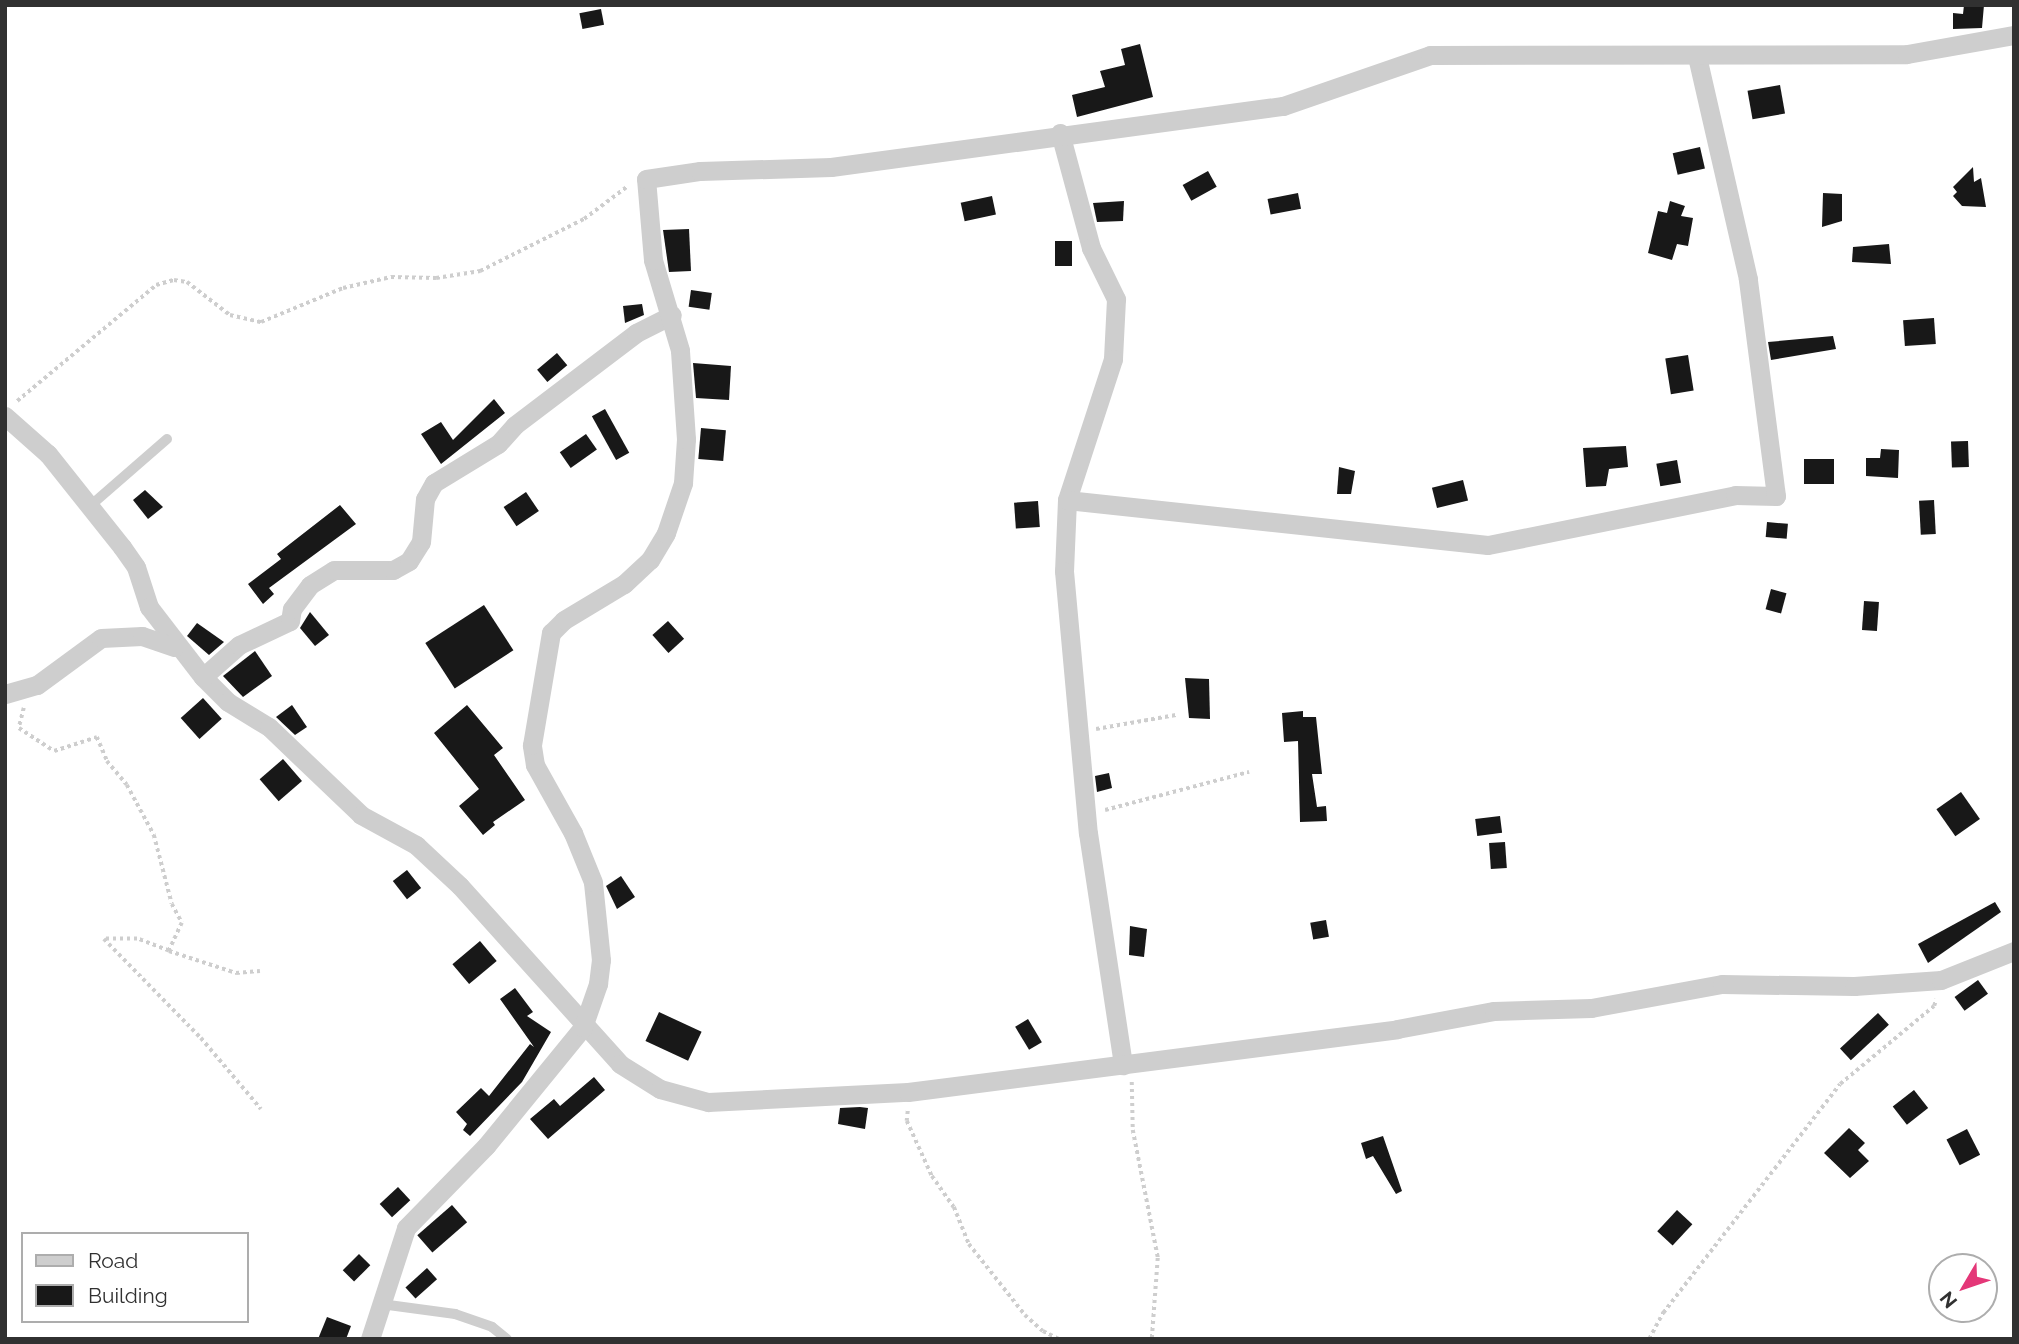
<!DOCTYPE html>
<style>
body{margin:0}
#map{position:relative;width:2019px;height:1344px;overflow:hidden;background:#fff;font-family:Raleway,sans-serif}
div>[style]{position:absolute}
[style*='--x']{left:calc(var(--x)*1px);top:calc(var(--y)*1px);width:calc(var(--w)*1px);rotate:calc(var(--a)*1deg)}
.building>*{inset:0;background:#181818;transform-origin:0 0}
.path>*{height:3.5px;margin-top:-1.75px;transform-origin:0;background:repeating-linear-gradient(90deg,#cecece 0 3.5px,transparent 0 7px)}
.service>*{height:10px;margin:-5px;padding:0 5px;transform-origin:5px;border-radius:5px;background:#cecece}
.minor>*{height:19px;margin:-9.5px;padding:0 9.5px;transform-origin:9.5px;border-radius:9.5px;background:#cecece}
span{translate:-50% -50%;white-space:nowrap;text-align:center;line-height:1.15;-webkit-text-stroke:7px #fff;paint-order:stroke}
.frame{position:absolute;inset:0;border:7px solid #313131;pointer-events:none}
.legend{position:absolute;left:21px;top:1232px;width:228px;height:91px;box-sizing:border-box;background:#fff;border:2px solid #adadad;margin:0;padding:9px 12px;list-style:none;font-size:21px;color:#313131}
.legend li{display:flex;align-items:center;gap:14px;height:35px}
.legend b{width:35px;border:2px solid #adadad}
.north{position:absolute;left:1928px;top:1253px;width:70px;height:70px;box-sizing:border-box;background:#fff;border:2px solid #adadad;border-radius:50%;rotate:231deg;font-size:19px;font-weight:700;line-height:28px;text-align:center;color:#313131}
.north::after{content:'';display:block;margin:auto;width:24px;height:32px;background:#e43778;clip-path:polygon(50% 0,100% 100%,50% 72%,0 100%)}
</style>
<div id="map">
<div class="building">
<div style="clip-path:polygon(1964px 5px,1984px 5px,1982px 28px,1953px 29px,1953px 13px,1963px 14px)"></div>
<div style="left:601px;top:9px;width:16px;height:22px;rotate:79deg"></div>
<div style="clip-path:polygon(1140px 44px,1153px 97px,1077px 117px,1072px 95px,1105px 87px,1100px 71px,1125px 65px,1121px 49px)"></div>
<div style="left:1780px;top:85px;width:29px;height:33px;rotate:80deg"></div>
<div style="left:1700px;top:147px;width:22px;height:28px;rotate:77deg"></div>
<div style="clip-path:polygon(1973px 167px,1974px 182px,1981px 178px,1986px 207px,1962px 206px,1953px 196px,1957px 192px,1953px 187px)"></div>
<div style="left:1208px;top:171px;width:18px;height:29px;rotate:61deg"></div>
<div style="left:1298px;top:193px;width:16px;height:31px;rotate:79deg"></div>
<div style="clip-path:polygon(1823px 193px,1842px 194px,1842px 221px,1822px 227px)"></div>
<div style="left:992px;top:196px;width:19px;height:32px;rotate:78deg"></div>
<div style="clip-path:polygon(1124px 201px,1123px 221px,1097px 222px,1093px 203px)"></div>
<div style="clip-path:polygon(1670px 201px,1685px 206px,1681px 216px,1693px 218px,1688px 246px,1677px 244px,1672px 260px,1648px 253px,1658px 211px,1667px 213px)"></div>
<div style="clip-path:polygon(689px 229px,691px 271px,669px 272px,663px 230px)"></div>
<div style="left:1055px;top:241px;width:17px;height:25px"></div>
<div style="clip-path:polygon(1889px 244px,1891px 264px,1852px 262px,1853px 247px)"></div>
<div style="left:691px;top:290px;width:21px;height:17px;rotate:8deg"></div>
<div style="clip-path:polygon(642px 304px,644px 315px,625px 323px,623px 306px)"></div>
<div style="left:1934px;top:318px;width:26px;height:31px;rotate:86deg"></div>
<div style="clip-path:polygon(1833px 336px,1836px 349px,1771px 360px,1768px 342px)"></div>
<div style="left:557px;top:353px;width:16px;height:26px;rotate:50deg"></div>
<div style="left:1688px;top:355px;width:36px;height:23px;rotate:81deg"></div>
<div style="clip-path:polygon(693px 363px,731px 366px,729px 400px,696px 398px)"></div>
<div style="clip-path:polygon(494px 399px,505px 413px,441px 464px,421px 434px,441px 422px,453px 440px)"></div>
<div style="left:605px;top:409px;width:50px;height:15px;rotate:61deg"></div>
<div style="left:701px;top:428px;width:25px;height:31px;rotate:5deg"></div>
<div style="left:586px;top:434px;width:19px;height:32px;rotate:55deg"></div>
<div style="left:1968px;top:441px;width:26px;height:17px;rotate:88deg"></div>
<div style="clip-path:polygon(1626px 446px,1628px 467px,1609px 469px,1606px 486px,1586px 487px,1583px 448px)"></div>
<div style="clip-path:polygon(1881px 449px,1899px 450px,1898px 478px,1866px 476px,1866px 458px,1880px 458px)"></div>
<div style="left:1804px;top:459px;width:30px;height:25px"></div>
<div style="left:1677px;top:460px;width:23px;height:21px;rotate:80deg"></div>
<div style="clip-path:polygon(1339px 467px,1355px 471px,1351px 494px,1337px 494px)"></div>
<div style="left:1463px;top:480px;width:21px;height:32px;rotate:76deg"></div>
<div style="clip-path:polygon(145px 490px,163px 507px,148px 519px,133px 500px)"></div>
<div style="left:526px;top:492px;width:23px;height:27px;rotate:56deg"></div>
<div style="left:1934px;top:500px;width:34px;height:15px;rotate:87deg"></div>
<div style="left:1038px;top:501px;width:26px;height:24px;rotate:86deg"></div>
<div style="clip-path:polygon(340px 505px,356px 524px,269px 588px,274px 594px,263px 604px,248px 584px,281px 559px,277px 554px)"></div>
<div style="left:1767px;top:522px;width:21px;height:15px;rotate:5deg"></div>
<div style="left:1771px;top:589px;width:16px;height:21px;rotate:15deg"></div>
<div style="left:1864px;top:601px;width:15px;height:29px;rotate:4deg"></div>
<div style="left:484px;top:605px;width:54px;height:70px;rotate:57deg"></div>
<div style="clip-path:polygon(310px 612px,329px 635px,315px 646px,300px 628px)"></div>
<div style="left:668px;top:621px;width:24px;height:21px;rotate:48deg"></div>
<div style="clip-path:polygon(197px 623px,224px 642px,209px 655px,187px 636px)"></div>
<div style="clip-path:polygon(255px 651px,272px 676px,243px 697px,223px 676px)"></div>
<div style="clip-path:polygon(1185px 678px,1209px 679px,1210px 719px,1189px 718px)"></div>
<div style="left:203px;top:698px;width:28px;height:30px;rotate:48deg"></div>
<div style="clip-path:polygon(292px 705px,307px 727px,295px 735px,276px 717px)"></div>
<div style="clip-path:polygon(467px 705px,503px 748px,494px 755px,525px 800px,493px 822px,495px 825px,483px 835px,459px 806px,479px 789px,434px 733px)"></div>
<div style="clip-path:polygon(1303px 711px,1303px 717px,1316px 717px,1322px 774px,1312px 774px,1317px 807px,1326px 806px,1327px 821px,1300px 822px,1298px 741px,1284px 742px,1282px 713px)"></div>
<div style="left:283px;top:759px;width:29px;height:31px;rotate:49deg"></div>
<div style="clip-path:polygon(1109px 773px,1112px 788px,1097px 792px,1095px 776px)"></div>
<div style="left:1961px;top:792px;width:33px;height:30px;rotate:55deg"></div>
<div style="left:1500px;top:816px;width:17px;height:25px;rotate:83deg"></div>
<div style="left:1505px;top:842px;width:26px;height:16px;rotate:86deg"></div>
<div style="left:407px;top:870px;width:23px;height:18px;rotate:52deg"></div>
<div style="clip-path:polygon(621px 876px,635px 897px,617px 909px,606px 886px)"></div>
<div style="clip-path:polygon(1995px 902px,2001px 912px,1928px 963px,1918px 944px)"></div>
<div style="left:1326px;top:920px;width:17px;height:16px;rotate:80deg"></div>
<div style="clip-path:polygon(1130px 926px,1147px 929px,1144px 957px,1129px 955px)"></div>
<div style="left:480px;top:941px;width:26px;height:36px;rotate:50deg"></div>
<div style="left:1978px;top:980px;width:17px;height:29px;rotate:54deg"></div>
<div style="clip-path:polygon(515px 988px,533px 1012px,527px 1016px,551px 1032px,522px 1082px,470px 1136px,463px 1130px,467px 1124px,456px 1112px,481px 1088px,489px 1096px,530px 1044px,534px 1047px,500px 999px)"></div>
<div style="left:659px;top:1012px;width:47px;height:32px;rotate:25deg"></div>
<div style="left:1878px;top:1013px;width:16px;height:52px;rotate:47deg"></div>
<div style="left:1028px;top:1019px;width:27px;height:15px;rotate:59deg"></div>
<div style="clip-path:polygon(594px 1077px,605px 1090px,548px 1139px,530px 1119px,554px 1099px,560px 1106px)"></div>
<div style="left:1914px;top:1090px;width:23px;height:27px;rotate:52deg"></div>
<div style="clip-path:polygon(860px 1107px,868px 1108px,865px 1129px,838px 1124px,840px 1108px)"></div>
<div style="clip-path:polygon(1849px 1128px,1865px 1143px,1858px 1150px,1869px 1161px,1850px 1178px,1824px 1153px)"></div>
<div style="left:1967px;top:1129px;width:29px;height:23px;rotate:63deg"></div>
<div style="clip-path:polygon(1383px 1136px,1402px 1191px,1396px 1194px,1373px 1156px,1366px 1159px,1361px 1143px)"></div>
<div style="left:398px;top:1187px;width:18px;height:25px;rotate:47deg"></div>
<div style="left:452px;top:1205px;width:23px;height:46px;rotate:49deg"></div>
<div style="left:1677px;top:1210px;width:21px;height:29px;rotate:43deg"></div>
<div style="left:359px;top:1254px;width:16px;height:23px;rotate:45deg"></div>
<div style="left:427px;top:1268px;width:15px;height:29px;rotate:48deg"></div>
<div style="clip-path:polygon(327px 1317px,351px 1326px,346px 1339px,318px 1339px)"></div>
</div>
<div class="path">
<div style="--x:17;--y:401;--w:181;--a:-39.8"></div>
<div style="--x:156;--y:285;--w:19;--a:-16"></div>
<div style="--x:174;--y:280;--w:13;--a:9"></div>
<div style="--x:187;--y:282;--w:54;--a:37.5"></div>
<div style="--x:230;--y:315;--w:32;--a:13"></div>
<div style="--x:261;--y:322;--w:89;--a:-22.5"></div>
<div style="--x:343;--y:288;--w:49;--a:-12.9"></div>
<div style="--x:391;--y:277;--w:45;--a:1.3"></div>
<div style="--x:436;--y:278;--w:45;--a:-9"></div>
<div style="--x:480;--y:271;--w:116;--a:-26.6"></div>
<div style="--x:584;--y:219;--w:55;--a:-36.9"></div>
<div style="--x:24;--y:708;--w:21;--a:104"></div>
<div style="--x:19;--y:728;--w:42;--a:33.3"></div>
<div style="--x:54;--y:751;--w:45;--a:-18"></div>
<div style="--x:97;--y:737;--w:26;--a:67"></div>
<div style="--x:107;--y:761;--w:31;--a:50"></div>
<div style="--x:127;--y:785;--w:57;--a:61.6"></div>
<div style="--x:154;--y:835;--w:71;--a:75.4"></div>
<div style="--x:172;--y:904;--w:21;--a:62"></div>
<div style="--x:182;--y:923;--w:31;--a:115"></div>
<div style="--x:169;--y:951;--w:34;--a:-159"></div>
<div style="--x:137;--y:939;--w:33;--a:180"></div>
<div style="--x:104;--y:939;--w:139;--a:45.6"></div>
<div style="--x:201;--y:1038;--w:93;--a:49.8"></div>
<div style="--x:1096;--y:729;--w:81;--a:-9.9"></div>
<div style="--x:1105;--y:810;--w:149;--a:-14.8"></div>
<div style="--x:169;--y:951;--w:71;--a:18.2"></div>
<div style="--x:236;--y:973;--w:24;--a:-5"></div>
<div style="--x:1132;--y:1082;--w:48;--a:88.8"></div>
<div style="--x:1133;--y:1130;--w:130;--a:78.9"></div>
<div style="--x:1158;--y:1258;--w:81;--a:94.2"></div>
<div style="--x:908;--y:1111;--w:10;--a:96"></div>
<div style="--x:907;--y:1121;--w:60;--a:65.6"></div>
<div style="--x:932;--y:1176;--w:38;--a:55"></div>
<div style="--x:954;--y:1207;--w:40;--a:68"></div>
<div style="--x:969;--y:1244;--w:90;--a:51.7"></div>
<div style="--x:1025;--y:1315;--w:24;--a:42"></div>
<div style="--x:1043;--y:1331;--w:18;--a:27"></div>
<div style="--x:1649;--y:1339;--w:30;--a:-62"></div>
<div style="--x:1663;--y:1313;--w:289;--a:-52.3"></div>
<div style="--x:1840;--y:1084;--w:122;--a:-39.7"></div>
<div style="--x:1934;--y:1006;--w:7;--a:-74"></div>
</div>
<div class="service">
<div style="--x:90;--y:506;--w:102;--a:-41"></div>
<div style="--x:381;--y:1304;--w:75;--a:7.7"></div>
<div style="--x:455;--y:1314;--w:39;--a:19"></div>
<div style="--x:492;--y:1327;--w:19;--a:39"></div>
</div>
<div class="minor">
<div style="--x:1060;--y:133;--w:119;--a:74.9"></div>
<div style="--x:1091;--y:248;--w:57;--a:63.9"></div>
<div style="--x:1116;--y:299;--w:60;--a:92.9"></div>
<div style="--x:1113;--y:359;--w:148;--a:108.1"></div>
<div style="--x:1067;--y:500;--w:71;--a:92.4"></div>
<div style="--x:1064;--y:571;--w:263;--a:84.8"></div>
<div style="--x:1088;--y:833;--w:235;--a:81.4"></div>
<div style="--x:5;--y:416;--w:57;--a:41.5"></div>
<div style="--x:48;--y:454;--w:119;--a:51.5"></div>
<div style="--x:122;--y:547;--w:24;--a:55"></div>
<div style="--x:136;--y:567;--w:42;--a:72"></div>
<div style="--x:149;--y:607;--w:88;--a:52.4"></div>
<div style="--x:203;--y:677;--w:35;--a:45"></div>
<div style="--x:228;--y:702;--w:48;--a:31.4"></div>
<div style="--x:269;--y:727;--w:127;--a:43.7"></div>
<div style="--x:361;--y:815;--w:63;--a:28.6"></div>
<div style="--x:416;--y:845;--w:60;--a:43"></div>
<div style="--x:460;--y:886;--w:239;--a:48"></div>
<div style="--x:620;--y:1064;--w:47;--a:32"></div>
<div style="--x:660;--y:1089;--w:50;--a:15.2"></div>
<div style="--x:708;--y:1102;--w:200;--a:-2.9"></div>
<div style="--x:908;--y:1092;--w:493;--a:-7.3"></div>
<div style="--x:1397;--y:1029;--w:99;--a:-10.5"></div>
<div style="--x:1494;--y:1011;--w:97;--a:-1.8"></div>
<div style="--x:1591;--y:1008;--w:133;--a:-10.4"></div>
<div style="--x:1722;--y:984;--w:132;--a:0.9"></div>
<div style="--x:1854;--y:986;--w:87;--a:-3.9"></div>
<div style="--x:1941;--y:980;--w:79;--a:-21.7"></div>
<div style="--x:1067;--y:500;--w:423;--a:6.1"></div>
<div style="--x:1488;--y:545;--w:252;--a:-11.4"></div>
<div style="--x:1735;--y:495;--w:41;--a:1.4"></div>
<div style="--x:1776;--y:496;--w:219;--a:-97.4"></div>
<div style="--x:1748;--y:279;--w:229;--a:-102.9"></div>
<div style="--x:203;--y:677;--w:48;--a:-41.6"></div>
<div style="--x:239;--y:645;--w:56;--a:-25.2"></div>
<div style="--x:290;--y:621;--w:12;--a:-81"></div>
<div style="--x:292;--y:609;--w:30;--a:-53"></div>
<div style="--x:310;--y:585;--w:28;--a:-32"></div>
<div style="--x:334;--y:570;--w:59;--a:0"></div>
<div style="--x:393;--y:570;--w:18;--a:-29"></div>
<div style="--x:409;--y:561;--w:22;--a:-58"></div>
<div style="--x:421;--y:542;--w:43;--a:-84.7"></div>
<div style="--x:425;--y:499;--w:18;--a:-61"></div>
<div style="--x:434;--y:483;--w:75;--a:-31.4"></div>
<div style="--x:498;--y:444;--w:25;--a:-48"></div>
<div style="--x:515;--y:425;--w:152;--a:-37.2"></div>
<div style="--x:636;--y:333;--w:40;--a:-26.6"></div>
<div style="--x:5;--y:694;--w:33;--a:-16"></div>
<div style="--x:37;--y:685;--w:79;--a:-36.3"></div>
<div style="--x:101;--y:638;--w:41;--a:-2.8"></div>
<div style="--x:142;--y:636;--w:34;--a:19"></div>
<div style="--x:370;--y:1339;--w:117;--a:-72"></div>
<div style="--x:406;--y:1228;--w:115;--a:-45.7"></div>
<div style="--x:486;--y:1146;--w:154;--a:-50.8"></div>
<div style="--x:583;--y:1027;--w:46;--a:-70.8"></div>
<div style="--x:598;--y:984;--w:24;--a:-83"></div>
<div style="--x:601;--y:960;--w:78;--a:-95.9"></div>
<div style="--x:593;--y:882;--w:53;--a:-112.2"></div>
<div style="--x:573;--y:833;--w:78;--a:-119.2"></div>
<div style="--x:535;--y:765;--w:20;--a:-99"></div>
<div style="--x:532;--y:745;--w:114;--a:-80.4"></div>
<div style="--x:551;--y:633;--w:18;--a:-45"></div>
<div style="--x:564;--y:620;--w:70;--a:-31"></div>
<div style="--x:624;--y:584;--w:35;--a:-43"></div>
<div style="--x:650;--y:560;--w:31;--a:-59"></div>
<div style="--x:666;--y:533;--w:53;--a:-71.2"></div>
<div style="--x:683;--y:483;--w:44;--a:-86.1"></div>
<div style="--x:686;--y:439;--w:89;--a:-93.9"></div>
<div style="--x:680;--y:350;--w:94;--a:-106.7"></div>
<div style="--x:653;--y:260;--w:81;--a:-94.9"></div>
<div style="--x:646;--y:179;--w:55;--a:-8.4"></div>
<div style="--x:700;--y:171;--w:131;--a:-1.7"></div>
<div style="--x:831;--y:167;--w:456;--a:-7.7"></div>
<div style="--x:1283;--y:106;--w:156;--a:-19.1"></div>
<div style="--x:1430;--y:55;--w:477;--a:-0.1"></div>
<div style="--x:1907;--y:54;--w:109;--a:-10.1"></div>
</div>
<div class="frame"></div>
<ul class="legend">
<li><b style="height:9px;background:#cecece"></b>Road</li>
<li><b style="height:19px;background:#181818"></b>Building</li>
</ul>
<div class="north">N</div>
</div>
